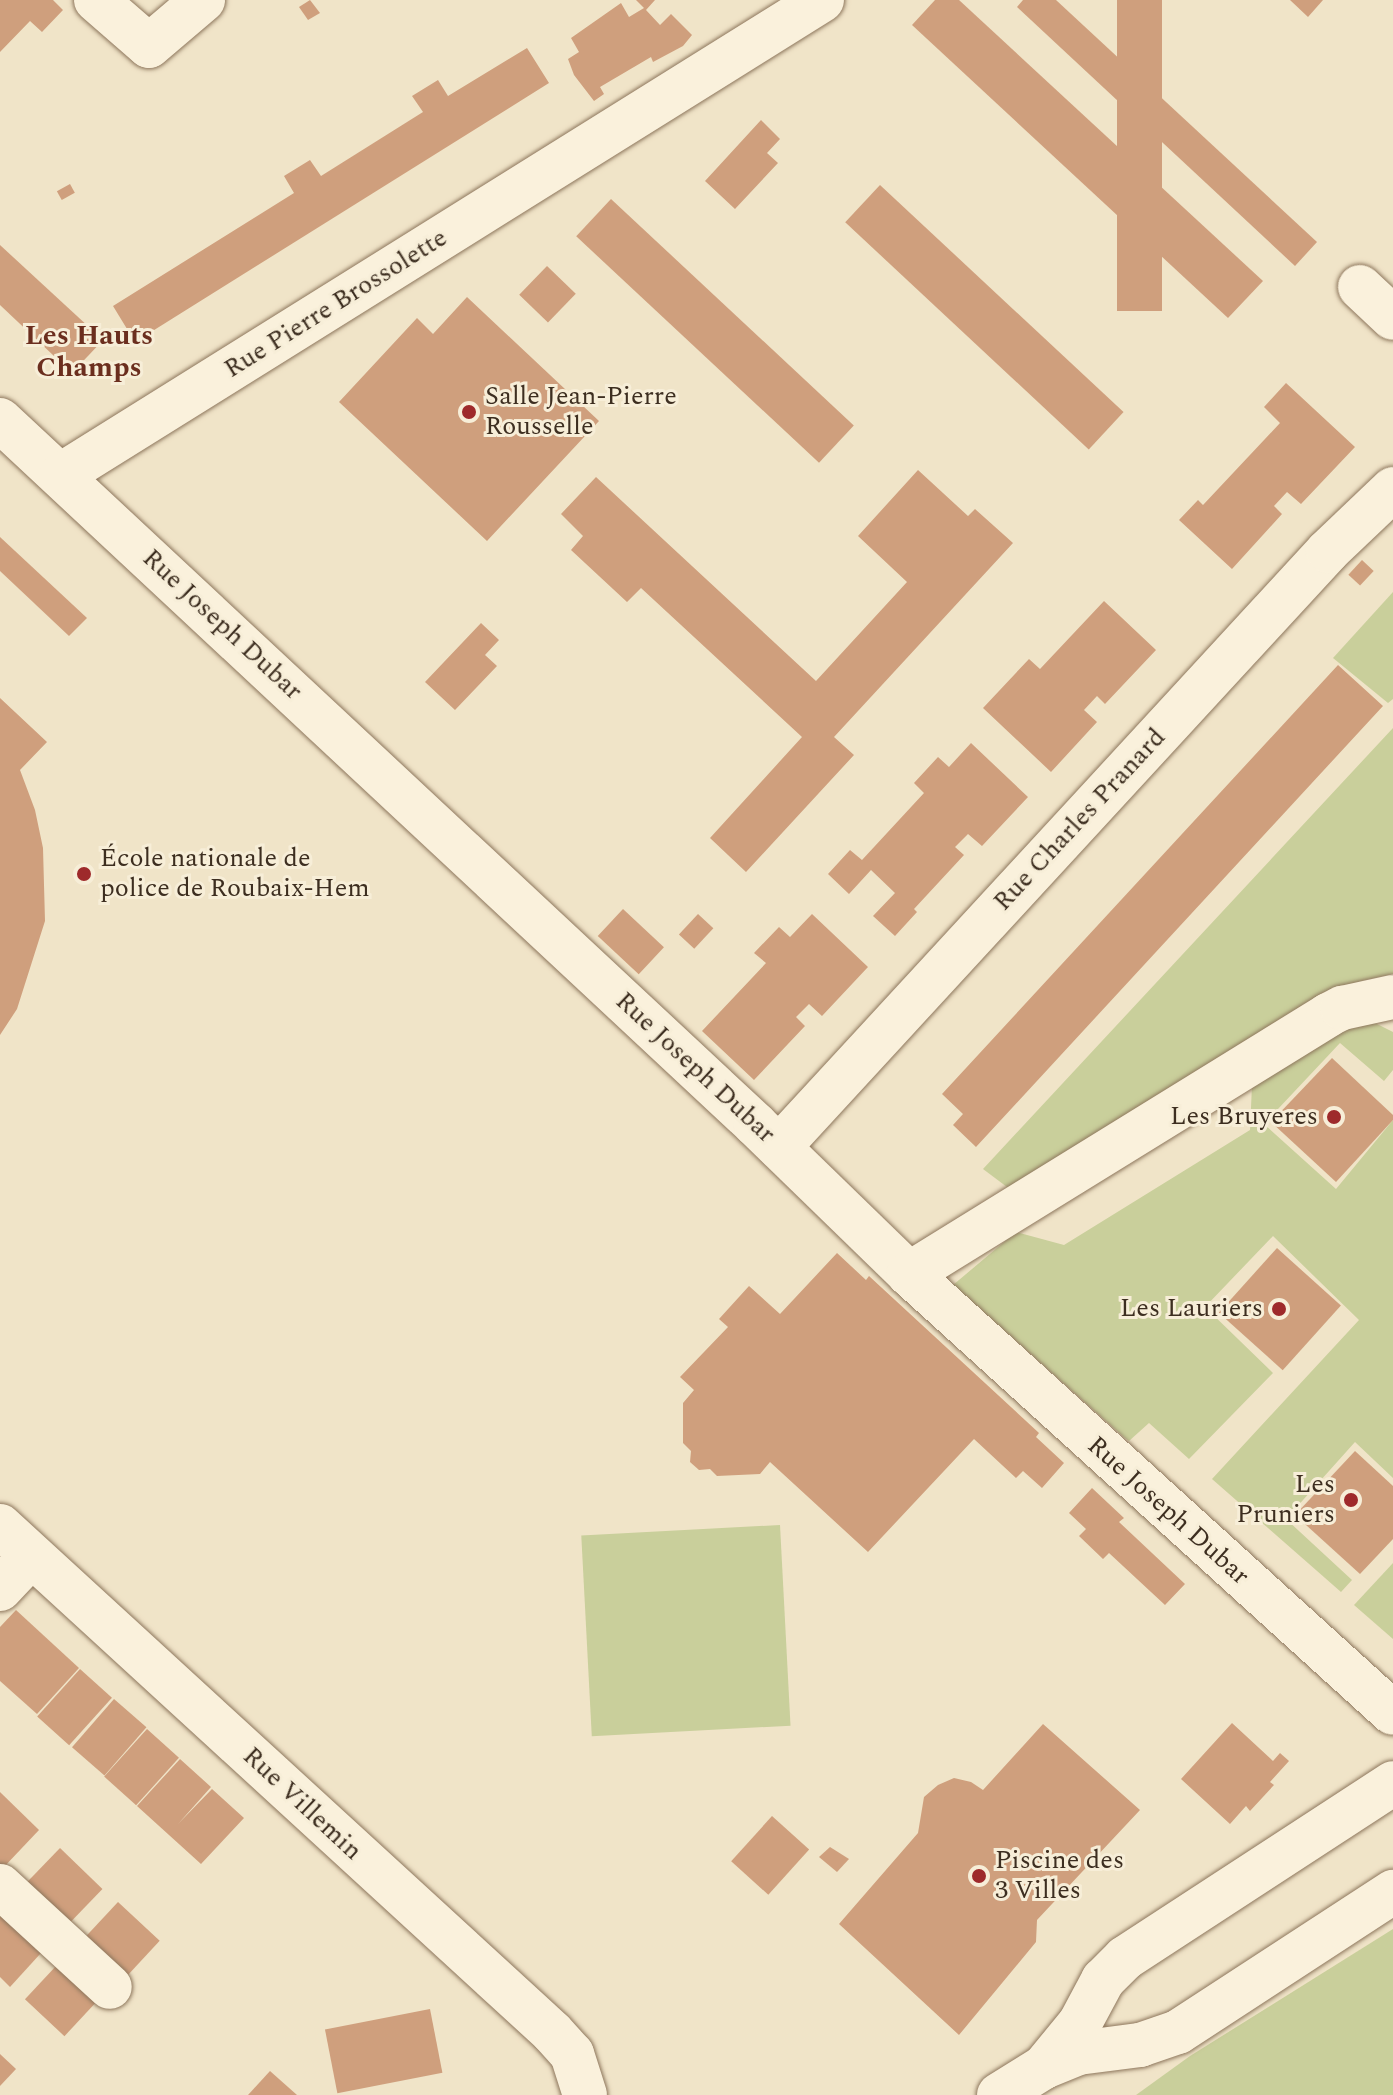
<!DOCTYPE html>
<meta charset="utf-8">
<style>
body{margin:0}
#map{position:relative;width:1393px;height:2095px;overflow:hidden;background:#f0e4c8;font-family:Spectral,serif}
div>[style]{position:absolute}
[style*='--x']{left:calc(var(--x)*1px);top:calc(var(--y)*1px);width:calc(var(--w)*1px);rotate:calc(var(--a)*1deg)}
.green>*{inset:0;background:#c9cf9b;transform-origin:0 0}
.building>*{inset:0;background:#cf9f7d;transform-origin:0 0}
.roads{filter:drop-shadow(0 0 2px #8d765c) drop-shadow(0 0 2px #8d765c)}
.minor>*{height:44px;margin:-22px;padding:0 22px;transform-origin:22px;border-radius:22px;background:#faf1dc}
.dots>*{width:22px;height:22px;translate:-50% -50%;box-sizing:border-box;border:4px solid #f7eed8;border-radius:50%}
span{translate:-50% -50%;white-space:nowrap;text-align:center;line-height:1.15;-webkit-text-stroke:6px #f7eed8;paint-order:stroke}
.street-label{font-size:26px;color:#3d2e20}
.poi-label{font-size:26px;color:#3d2e20}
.left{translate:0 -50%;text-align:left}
.right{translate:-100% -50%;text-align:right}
.neighbourhood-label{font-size:28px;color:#6b2e1e;font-weight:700}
</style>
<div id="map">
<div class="green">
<div style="clip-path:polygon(1393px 592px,1393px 699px,1388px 703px,1333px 658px)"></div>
<div style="clip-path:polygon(1393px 728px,1393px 974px,1361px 981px,1015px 1193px,983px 1169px)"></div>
<div style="clip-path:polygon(1373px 1022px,1393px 1032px,1393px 1070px,1384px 1081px,1340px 1043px,1264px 1124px,1336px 1189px,1393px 1120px,1393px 1478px,1355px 1442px,1286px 1519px,1352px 1580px,1341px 1592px,1212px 1479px,1359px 1320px,1273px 1236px,1205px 1307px,1273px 1373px,1189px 1459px,1149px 1423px,1129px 1441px,1125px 1438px,953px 1285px,1016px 1232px,1064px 1245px,1250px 1130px,1252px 1085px,1324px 1033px)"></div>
<div style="left:780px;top:1525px;width:201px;height:199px;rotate:87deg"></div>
<div style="clip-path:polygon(1393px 1563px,1393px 1639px,1354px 1605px)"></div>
<div style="clip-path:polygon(1393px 1929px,1393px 2095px,1136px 2095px,1190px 2056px)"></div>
</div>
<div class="building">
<div style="clip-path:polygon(0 0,53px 0,63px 10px,42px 32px,30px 21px,0 52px)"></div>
<div style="clip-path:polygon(310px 0,320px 13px,308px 20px,299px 7px)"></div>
<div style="clip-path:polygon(636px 0,655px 0,646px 10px,660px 25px,671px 14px,692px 35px,683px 46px,653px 62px,651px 57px,600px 87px,604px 94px,594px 101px,574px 75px,568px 59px,579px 52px,571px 38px,621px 3px,629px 17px,644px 8px)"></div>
<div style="clip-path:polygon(935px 0,959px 0,1263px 281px,1228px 318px,912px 25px)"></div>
<div style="clip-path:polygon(1023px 0,1056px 0,1317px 242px,1295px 266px,1017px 7px)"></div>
<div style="left:1117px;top:0;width:45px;height:311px"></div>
<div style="clip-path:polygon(1290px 0,1323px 0,1308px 17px)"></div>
<div style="clip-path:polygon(527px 48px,549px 83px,135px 342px,113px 306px,294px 193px,284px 176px,310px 160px,321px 176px,423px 112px,412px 96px,438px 80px,448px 96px)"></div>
<div style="clip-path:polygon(761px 120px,780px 139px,767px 153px,778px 163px,735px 209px,705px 181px)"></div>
<div style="left:70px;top:184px;width:10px;height:15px;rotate:61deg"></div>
<div style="left:880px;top:185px;width:333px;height:51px;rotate:43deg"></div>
<div style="left:611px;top:199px;width:332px;height:51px;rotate:43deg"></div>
<div style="clip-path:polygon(0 245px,103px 340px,72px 373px,0 305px)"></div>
<div style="left:547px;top:266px;width:40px;height:40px;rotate:44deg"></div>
<div style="clip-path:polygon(467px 297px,599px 421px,487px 541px,339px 402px,417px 318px,433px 334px)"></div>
<div style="clip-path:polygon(1286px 383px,1355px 447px,1301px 504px,1287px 492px,1274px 506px,1282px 514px,1232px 569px,1179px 520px,1198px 500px,1203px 505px,1280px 423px,1264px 407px)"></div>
<div style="clip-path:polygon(918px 470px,968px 516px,975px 509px,1013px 543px,834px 737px,854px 755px,746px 872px,710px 838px,802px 737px,641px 588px,627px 602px,571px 550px,583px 536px,561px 514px,596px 477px,816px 681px,907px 582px,858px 536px)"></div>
<div style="clip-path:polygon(0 537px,87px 618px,69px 636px,0 571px)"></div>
<div style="left:1362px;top:560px;width:16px;height:20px;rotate:43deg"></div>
<div style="clip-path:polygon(1104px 601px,1156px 650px,1105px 704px,1097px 696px,1084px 710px,1097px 722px,1051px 772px,983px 708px,1029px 659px,1040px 669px)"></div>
<div style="clip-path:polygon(481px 623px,499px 640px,485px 655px,497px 666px,455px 710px,425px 682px)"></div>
<div style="clip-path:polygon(1338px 665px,1383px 706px,976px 1147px,953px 1125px,963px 1114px,942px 1094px)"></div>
<div style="clip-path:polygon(0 698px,47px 742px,20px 770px,35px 810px,43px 848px,45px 921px,17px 1009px,0 1035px)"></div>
<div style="clip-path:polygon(971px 743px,1028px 797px,982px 846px,968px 834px,955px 847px,964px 855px,914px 909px,917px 912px,895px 936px,873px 916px,895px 893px,871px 870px,849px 894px,828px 874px,850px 850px,862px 860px,924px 793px,914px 783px,938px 757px,949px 767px)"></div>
<div style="left:623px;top:909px;width:56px;height:37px;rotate:43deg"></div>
<div style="left:698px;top:914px;width:21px;height:28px;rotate:43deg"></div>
<div style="clip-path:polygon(812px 914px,868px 967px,822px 1016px,809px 1004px,796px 1017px,805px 1026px,754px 1080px,702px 1031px,766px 963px,754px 953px,779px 927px,790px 937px)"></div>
<div style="clip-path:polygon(1332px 1058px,1393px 1115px,1393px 1120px,1336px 1182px,1271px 1122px)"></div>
<div style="left:1277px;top:1248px;width:86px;height:87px;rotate:42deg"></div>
<div style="clip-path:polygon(837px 1253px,866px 1280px,869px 1276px,1039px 1433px,1036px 1437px,1064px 1463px,1042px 1488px,1023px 1471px,1016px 1478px,974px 1439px,868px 1552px,770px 1462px,760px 1474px,717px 1476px,710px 1469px,699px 1470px,690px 1462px,691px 1451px,683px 1443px,683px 1403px,694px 1390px,680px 1377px,728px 1327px,719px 1319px,749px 1286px,780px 1314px)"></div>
<div style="clip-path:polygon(1355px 1451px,1393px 1486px,1393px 1539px,1360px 1574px,1295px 1515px)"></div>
<div style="clip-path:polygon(1092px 1488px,1124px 1518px,1119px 1522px,1185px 1584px,1165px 1605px,1109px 1553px,1103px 1559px,1079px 1536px,1086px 1529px,1069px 1513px)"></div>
<div style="clip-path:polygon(16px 1610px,79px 1668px,37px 1714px,0 1681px,0 1627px)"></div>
<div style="left:80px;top:1669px;width:43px;height:64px;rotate:42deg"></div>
<div style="left:114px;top:1699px;width:43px;height:64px;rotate:41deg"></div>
<div style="clip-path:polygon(1232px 1723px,1273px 1761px,1280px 1753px,1289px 1761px,1270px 1782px,1274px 1785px,1250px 1811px,1246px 1806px,1230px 1824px,1181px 1779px)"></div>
<div style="clip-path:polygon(1043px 1724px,1140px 1810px,1037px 1920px,1036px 1942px,959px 2035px,839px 1924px,918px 1833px,924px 1797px,938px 1785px,954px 1778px,971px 1782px,983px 1790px)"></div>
<div style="left:147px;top:1729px;width:43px;height:64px;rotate:42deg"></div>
<div style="clip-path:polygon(180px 1759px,211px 1787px,178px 1824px,212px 1789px,244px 1818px,201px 1864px,137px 1806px)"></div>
<div style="clip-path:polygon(0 1792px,39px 1830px,3px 1868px,0 1865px)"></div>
<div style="left:772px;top:1816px;width:50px;height:61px;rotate:42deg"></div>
<div style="clip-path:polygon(830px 1847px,849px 1859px,837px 1872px,819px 1857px)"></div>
<div style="left:60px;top:1848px;width:59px;height:50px;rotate:44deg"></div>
<div style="left:118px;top:1902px;width:57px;height:52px;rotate:43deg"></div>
<div style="clip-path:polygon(0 1914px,41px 1953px,10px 1987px,0 1977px)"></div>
<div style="left:57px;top:1965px;width:54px;height:47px;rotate:43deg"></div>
<div style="left:430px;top:2009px;width:65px;height:107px;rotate:79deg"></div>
<div style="clip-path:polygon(0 2054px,16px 2069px,0 2086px)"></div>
<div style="clip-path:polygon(270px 2071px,297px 2095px,248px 2095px)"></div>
</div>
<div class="roads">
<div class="minor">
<div style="--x:96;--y:0;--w:70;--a:41"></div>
<div style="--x:149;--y:46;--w:71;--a:-40.4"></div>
<div style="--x:1360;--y:287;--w:45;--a:43.2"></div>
<div style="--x:0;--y:420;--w:1034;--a:43"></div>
<div style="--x:756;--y:1125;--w:214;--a:44.2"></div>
<div style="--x:909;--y:1274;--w:653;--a:42.21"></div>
<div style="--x:61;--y:475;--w:897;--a:-31.97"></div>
<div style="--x:779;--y:1147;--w:810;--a:-47.35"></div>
<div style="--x:1328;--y:551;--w:90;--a:-43.6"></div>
<div style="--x:909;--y:1274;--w:493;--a:-31.7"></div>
<div style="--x:1328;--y:1015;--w:16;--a:-27"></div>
<div style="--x:1342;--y:1008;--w:52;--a:-12.2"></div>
<div style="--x:0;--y:1526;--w:749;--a:42.51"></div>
<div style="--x:552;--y:2032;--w:30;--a:48"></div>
<div style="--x:572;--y:2054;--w:43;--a:72.4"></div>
<div style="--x:0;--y:1589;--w:45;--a:-46.8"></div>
<div style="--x:0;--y:1886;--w:149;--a:42.6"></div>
<div style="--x:1044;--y:2067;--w:57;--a:-50.7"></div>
<div style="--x:1080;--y:2023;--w:49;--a:-61.9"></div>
<div style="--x:1103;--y:1980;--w:31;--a:-45"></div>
<div style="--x:1125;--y:1958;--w:320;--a:-33.1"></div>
<div style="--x:999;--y:2095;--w:53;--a:-31.9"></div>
<div style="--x:1044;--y:2067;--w:37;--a:-22"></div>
<div style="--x:1078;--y:2053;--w:63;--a:-7.4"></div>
<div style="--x:1140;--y:2045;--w:40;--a:-18.9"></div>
<div style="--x:1178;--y:2032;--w:257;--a:-33.1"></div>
</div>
</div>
<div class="dots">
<div style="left:469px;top:412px;background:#9e2a2b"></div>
<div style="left:84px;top:874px;background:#9e2a2b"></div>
<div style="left:1334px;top:1117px;background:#9e2a2b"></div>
<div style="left:1279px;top:1309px;background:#9e2a2b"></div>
<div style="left:1351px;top:1500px;background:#9e2a2b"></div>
<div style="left:979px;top:1876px;background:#9e2a2b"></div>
</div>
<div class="street-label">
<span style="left:336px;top:304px;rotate:-32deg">Rue Pierre Brossolette</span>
<span style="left:222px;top:625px;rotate:43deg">Rue Joseph Dubar</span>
<span style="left:1080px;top:820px;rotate:-47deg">Rue Charles Pranard</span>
<span style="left:695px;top:1068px;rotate:43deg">Rue Joseph Dubar</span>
<span style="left:1168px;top:1511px;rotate:42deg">Rue Joseph Dubar</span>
<span style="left:302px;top:1804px;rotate:43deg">Rue Villemin</span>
</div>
<div class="poi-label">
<span class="left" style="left:485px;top:412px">Salle Jean-Pierre<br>Rousselle</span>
<span class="left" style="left:100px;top:874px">École nationale de<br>police de Roubaix-Hem</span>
<span class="right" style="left:1318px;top:1117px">Les Bruyeres</span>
<span class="right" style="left:1263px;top:1309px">Les Lauriers</span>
<span class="right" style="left:1335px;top:1500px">Les<br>Pruniers</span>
<span class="left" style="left:995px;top:1876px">Piscine des<br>3 Villes</span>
</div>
<div class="neighbourhood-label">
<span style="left:89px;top:352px">Les Hauts<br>Champs</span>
</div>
</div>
